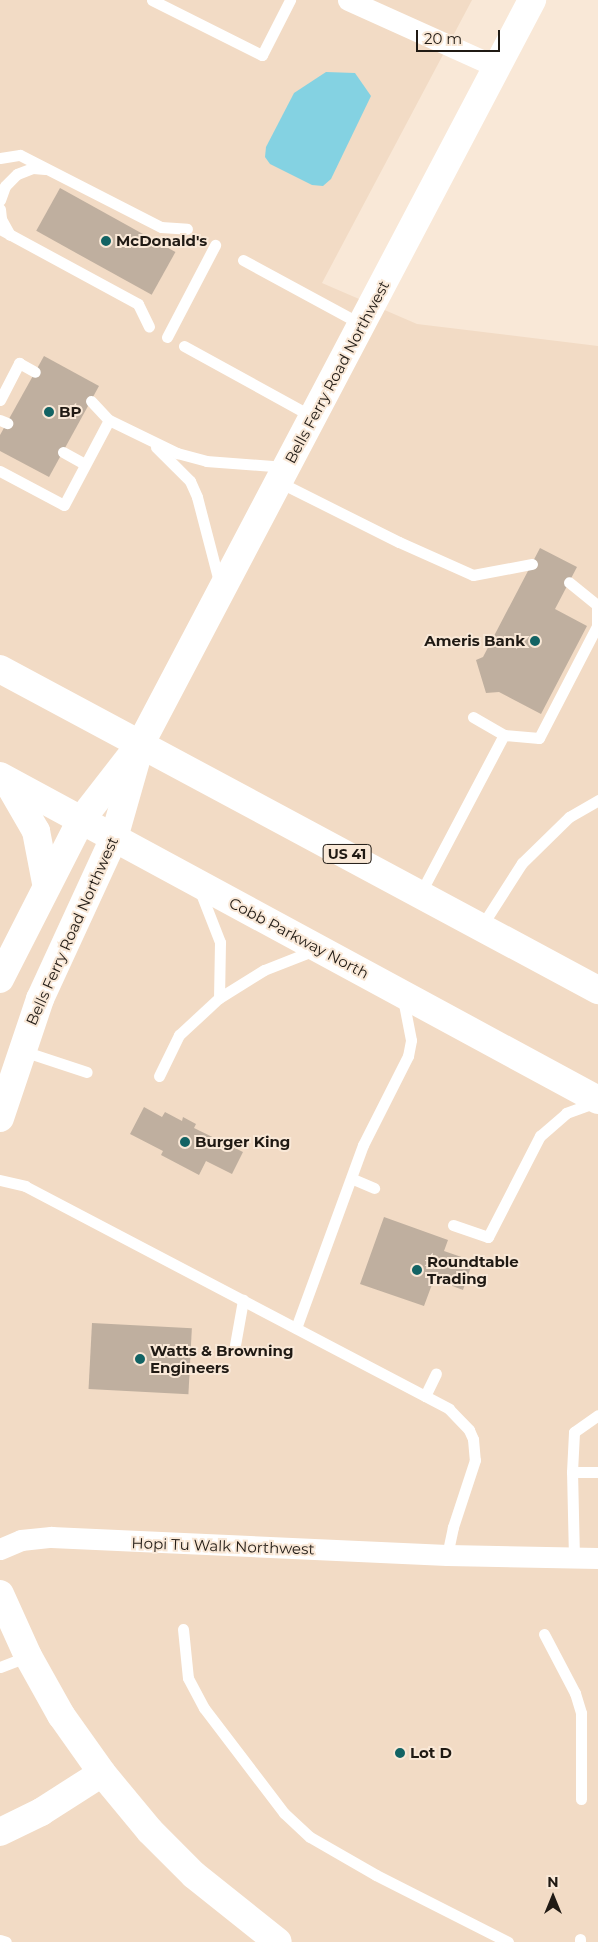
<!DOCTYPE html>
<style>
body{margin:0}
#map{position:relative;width:598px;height:1942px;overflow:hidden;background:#f9e8d7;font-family:Montserrat,sans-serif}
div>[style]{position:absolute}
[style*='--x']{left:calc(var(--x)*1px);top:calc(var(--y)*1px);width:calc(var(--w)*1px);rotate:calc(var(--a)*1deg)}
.built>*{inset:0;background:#f2dbc5}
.water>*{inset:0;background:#84d2e2}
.building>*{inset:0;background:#bfaf9f;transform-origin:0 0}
.service>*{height:11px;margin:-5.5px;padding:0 5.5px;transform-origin:5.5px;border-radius:5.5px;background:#fff}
.minor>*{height:21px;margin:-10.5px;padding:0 10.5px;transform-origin:10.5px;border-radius:10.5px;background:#fff}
.tertiary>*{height:28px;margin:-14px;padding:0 14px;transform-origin:14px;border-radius:14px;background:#fff}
.secondary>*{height:28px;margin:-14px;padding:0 14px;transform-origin:14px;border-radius:14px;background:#fff}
.primary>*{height:28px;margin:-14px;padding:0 14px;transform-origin:14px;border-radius:14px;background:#fff}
.dots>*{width:14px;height:14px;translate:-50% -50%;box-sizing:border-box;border:2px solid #f9e8d7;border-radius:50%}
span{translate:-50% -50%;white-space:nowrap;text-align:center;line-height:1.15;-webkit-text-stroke:4px #f9e8d7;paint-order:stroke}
.shield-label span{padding:1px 4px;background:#f9e8d7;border:1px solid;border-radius:4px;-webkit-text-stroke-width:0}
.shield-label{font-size:14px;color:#201a14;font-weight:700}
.poi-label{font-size:15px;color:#201a14;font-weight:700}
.left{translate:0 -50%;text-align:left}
.right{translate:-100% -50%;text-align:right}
.street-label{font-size:15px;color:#201a14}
.north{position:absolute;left:528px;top:1872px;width:50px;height:50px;-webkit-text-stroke:4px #f9e8d7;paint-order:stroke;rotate:0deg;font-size:14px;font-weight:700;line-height:20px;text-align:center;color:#201a14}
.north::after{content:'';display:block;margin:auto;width:18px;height:22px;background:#201a14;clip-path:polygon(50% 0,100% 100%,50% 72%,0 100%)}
.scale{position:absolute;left:416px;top:30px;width:84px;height:22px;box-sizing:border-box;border:2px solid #201a14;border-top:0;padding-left:6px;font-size:15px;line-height:18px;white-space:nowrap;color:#201a14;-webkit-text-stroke:4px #f9e8d7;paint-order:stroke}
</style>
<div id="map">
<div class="built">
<div style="clip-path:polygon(0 0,472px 0,322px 283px,417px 324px,598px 346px,598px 1942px,0 1942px)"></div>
</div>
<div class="water">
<div style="clip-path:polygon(326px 72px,355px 73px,371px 96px,331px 179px,323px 186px,312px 185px,270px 164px,265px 157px,266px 147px,294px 93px)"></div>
</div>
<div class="building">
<div style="left:60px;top:188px;width:132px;height:49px;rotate:29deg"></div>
<div style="clip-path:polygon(44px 356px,99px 386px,49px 477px,0 451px,0 435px)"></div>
<div style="clip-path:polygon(540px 548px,577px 567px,555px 609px,587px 626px,541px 714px,499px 692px,486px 693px,476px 660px,483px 657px)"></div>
<div style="clip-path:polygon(144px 1107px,162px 1117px,165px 1112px,182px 1121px,183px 1117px,196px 1124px,194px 1128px,243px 1152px,232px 1174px,206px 1161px,199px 1175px,161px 1155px,163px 1151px,130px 1134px)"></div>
<div style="clip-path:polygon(384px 1217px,448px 1240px,444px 1251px,473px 1261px,463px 1290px,434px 1279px,424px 1306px,360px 1284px)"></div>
<div style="left:92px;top:1323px;width:100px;height:66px;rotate:3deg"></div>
</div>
<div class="service">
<div style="--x:152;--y:0;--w:123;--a:26.6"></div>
<div style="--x:262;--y:55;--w:62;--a:-63"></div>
<div style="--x:0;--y:158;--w:20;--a:-9"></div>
<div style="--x:20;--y:155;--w:158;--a:27.1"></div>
<div style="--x:161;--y:227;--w:26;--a:4"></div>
<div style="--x:0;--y:200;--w:15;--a:-70"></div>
<div style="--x:5;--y:186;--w:17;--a:-45"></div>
<div style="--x:17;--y:174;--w:17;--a:-21"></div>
<div style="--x:33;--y:168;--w:12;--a:5"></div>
<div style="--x:0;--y:209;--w:10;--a:84"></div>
<div style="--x:1;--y:219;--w:18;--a:61"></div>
<div style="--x:0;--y:229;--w:157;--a:28.5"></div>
<div style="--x:138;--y:304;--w:25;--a:64"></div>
<div style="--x:243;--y:260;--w:134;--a:28.5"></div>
<div style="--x:167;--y:337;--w:104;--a:-62.4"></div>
<div style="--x:184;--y:346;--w:147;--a:28.8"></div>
<div style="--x:0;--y:400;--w:42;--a:-62.8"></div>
<div style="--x:19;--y:363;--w:18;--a:29"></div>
<div style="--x:91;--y:401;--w:26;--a:47"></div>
<div style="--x:109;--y:420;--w:76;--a:25.9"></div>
<div style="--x:177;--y:453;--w:30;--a:15"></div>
<div style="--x:206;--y:461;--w:79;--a:4.3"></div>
<div style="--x:0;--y:420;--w:8;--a:23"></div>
<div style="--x:156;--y:447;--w:48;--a:45"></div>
<div style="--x:190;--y:481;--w:17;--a:66"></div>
<div style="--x:197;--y:497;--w:91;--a:75.4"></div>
<div style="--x:63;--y:452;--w:25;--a:29"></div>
<div style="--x:0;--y:471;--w:72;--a:28"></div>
<div style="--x:64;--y:505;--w:96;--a:-62.1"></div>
<div style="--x:279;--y:482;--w:134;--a:26.6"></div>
<div style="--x:399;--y:542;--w:81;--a:24"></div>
<div style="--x:473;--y:575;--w:60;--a:-10.6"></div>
<div style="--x:473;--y:717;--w:36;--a:30"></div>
<div style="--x:200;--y:891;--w:55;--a:68.6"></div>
<div style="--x:220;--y:942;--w:56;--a:91"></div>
<div style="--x:420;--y:894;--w:180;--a:-62.2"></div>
<div style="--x:504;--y:735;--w:35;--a:5"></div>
<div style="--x:539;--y:738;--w:126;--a:-62.6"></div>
<div style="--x:597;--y:626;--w:21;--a:-90"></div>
<div style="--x:597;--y:605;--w:36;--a:-141"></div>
<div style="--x:481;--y:927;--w:76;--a:-57.4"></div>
<div style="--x:522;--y:863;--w:66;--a:-44.4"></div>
<div style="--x:569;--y:817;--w:34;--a:-30"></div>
<div style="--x:23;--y:1051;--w:67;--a:18.2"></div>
<div style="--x:159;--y:1076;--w:46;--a:-64"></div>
<div style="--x:179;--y:1035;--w:54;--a:-42.8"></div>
<div style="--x:219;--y:998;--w:53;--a:-31.9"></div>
<div style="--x:264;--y:970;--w:55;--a:-21.4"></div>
<div style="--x:353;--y:1179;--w:23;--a:23"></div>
<div style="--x:0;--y:1180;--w:26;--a:13"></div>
<div style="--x:25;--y:1186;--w:479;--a:27.7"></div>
<div style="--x:449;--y:1409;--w:29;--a:46"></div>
<div style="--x:469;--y:1430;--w:10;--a:66"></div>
<div style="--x:473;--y:1439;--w:21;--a:85"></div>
<div style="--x:475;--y:1460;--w:71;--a:108.2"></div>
<div style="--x:453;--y:1527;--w:29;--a:102"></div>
<div style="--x:453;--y:1225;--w:37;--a:19"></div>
<div style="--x:488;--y:1237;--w:114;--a:-62.8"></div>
<div style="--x:540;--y:1136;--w:35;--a:-41"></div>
<div style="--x:566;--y:1113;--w:30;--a:-20"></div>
<div style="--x:296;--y:1328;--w:195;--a:-69.9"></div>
<div style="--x:363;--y:1145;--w:100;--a:-63.2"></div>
<div style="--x:408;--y:1056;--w:16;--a:-79"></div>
<div style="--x:411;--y:1040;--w:42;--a:-101"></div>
<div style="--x:235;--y:1345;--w:46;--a:-79.9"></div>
<div style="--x:425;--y:1396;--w:25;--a:-64"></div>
<div style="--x:572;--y:1472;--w:40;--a:-87.1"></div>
<div style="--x:574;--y:1432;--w:29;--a:-35"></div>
<div style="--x:574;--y:1558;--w:86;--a:-91.3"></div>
<div style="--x:572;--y:1472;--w:26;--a:0"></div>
<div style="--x:183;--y:1629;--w:49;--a:84.2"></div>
<div style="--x:188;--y:1678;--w:34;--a:62"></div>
<div style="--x:204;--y:1708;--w:132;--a:52.7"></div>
<div style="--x:284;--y:1813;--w:35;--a:43"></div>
<div style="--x:310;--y:1837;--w:76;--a:29.9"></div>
<div style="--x:376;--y:1875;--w:148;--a:26.9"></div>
<div style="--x:544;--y:1634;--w:67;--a:62.3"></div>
<div style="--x:575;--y:1693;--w:21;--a:73"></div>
<div style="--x:581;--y:1713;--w:86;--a:90"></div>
<div style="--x:0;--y:1667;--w:30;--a:-21"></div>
<div style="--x:0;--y:1940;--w:6;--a:18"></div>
<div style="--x:580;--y:1942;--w:3;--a:-90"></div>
</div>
<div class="minor">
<div style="--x:348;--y:0;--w:163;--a:24.2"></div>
<div style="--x:0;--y:1549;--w:23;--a:-23"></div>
<div style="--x:21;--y:1540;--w:30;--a:-6"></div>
<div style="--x:51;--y:1537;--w:396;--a:2.6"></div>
<div style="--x:447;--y:1555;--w:151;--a:1.1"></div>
</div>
<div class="tertiary">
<div style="--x:0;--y:1832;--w:46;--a:-26"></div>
<div style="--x:41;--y:1812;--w:72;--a:-32.6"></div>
</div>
<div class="secondary">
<div style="--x:0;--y:979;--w:178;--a:-63"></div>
<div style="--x:81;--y:820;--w:98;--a:-52.1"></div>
<div style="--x:141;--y:743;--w:840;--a:-62.24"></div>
<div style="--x:0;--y:1118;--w:126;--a:-71.4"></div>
<div style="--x:40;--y:999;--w:177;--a:-65.3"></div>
<div style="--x:114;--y:838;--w:84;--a:-74.1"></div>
<div style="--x:0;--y:1594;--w:68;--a:65.7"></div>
<div style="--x:28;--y:1656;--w:68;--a:60.8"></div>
<div style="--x:61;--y:1715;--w:71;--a:54.7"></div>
<div style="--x:102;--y:1773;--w:75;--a:50.4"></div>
<div style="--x:150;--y:1831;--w:62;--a:45"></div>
<div style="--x:194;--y:1875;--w:107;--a:38.6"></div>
</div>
<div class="primary">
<div style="--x:0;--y:669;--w:679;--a:28.23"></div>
<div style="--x:0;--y:776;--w:680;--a:28.45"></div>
<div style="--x:7;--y:781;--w:58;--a:59.9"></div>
<div style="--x:36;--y:831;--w:53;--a:79.1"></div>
</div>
<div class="dots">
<div style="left:106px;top:241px;background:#126364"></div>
<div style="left:49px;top:412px;background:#126364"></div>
<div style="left:535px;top:641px;background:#126364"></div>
<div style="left:185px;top:1142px;background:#126364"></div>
<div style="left:417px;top:1270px;background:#126364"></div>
<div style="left:140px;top:1359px;background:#126364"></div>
<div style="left:400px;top:1753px;background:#126364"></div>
</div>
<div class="shield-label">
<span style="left:347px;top:854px">US 41</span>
</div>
<div class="poi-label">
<span class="left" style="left:116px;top:241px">McDonald's</span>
<span class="left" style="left:59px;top:412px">BP</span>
<span class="right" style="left:525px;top:641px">Ameris Bank</span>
<span class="left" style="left:195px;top:1142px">Burger King</span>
<span class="left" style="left:427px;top:1270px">Roundtable<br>Trading</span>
<span class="left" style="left:150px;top:1359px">Watts &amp; Browning<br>Engineers</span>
<span class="left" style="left:410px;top:1753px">Lot D</span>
</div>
<div class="street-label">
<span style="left:337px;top:372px;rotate:-62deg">Bells Ferry Road Northwest</span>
<span style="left:72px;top:931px;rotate:-66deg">Bells Ferry Road Northwest</span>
<span style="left:299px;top:938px;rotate:28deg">Cobb Parkway North</span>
<span style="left:223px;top:1546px;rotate:2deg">Hopi Tu Walk Northwest</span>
</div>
<div class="north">N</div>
<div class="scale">20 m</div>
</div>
